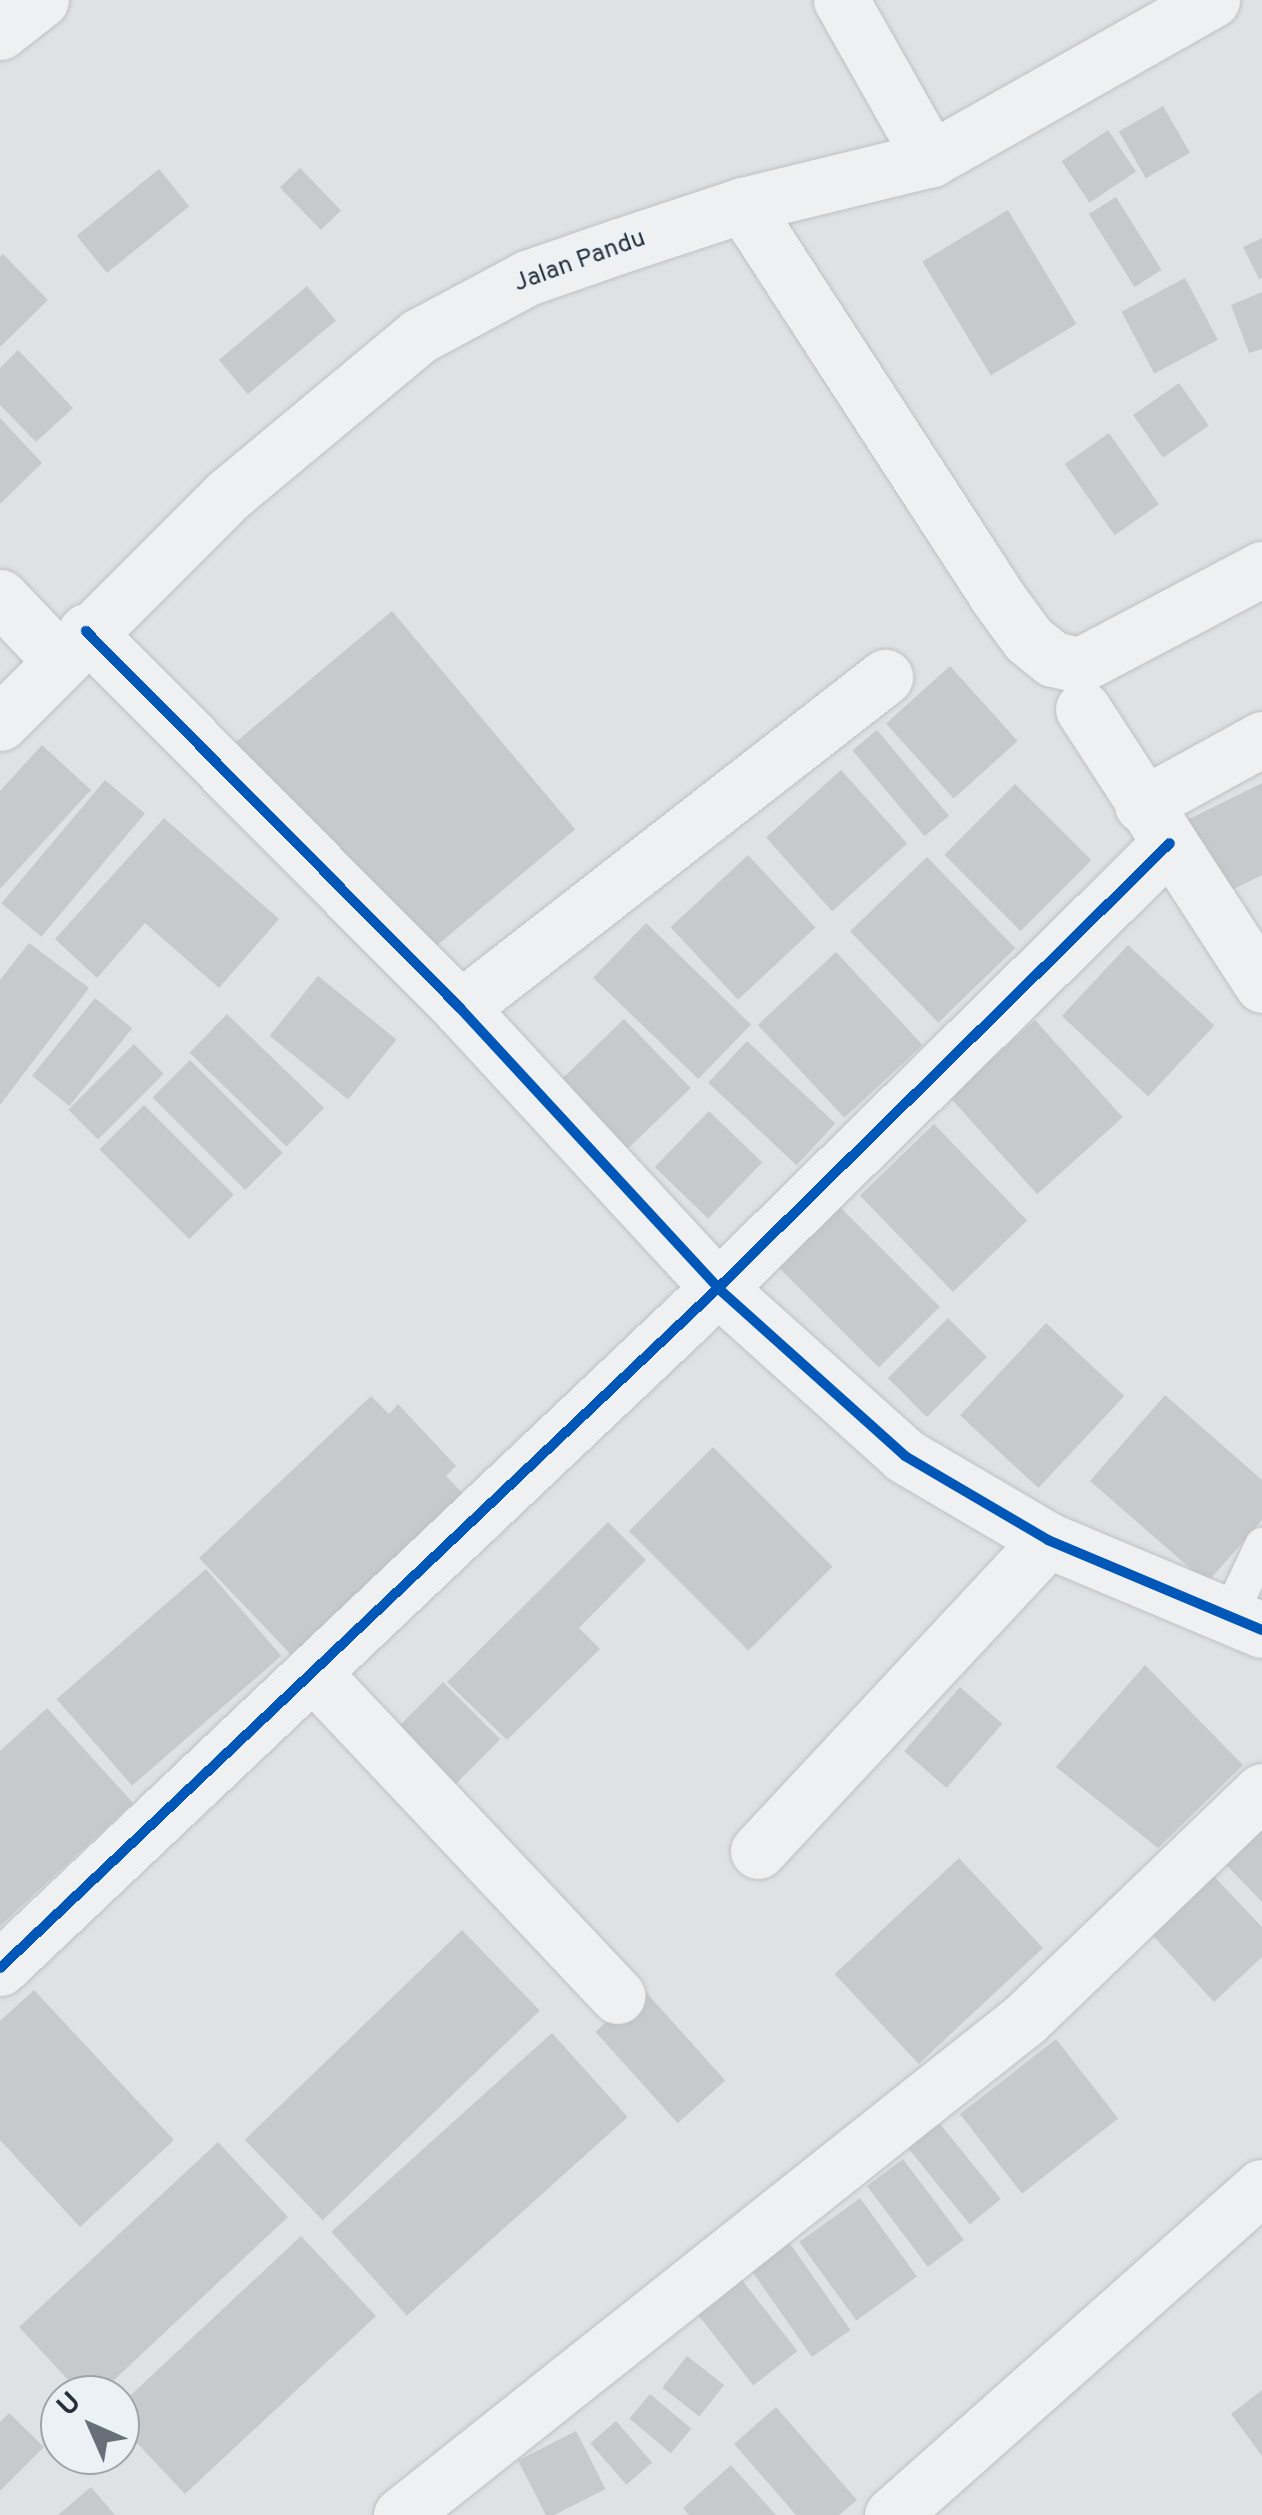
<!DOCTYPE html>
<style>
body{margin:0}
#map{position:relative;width:1262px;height:2515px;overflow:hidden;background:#dfe2e5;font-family:Overpass,sans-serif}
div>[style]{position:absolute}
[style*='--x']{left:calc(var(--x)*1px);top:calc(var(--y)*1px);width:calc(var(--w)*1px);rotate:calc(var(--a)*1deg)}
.building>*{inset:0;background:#c7cacd;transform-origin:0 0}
.roads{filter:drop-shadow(0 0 2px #bec0c3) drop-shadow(0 0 2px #bec0c3)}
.service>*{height:35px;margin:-17.5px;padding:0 17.5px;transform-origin:17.5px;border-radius:17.5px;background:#eff0f1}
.minor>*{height:55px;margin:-27.5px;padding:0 27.5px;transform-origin:27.5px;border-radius:27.5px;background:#eff0f1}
.cycleway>*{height:10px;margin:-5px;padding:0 5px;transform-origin:5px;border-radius:5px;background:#0057b8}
span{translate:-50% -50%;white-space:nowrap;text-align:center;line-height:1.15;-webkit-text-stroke:8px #ecf1f5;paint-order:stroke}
.street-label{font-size:25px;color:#27313d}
.north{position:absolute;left:40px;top:2375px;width:100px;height:100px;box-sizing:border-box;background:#ecf1f5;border:2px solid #9da4ab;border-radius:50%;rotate:315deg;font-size:28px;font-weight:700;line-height:40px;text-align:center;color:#27313d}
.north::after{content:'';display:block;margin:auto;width:35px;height:45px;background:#676f78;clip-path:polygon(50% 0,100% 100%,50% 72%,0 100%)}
</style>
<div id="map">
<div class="building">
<div style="left:1163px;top:106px;width:54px;height:51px;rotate:60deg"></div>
<div style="left:1108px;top:130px;width:50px;height:56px;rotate:56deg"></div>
<div style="left:300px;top:168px;width:59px;height:28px;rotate:46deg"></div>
<div style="left:159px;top:169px;width:48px;height:106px;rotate:51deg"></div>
<div style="left:1116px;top:197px;width:86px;height:32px;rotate:58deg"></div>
<div style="left:1008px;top:210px;width:133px;height:100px;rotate:59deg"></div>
<div style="clip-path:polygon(1262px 238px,1262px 278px,1259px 279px,1243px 247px)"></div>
<div style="clip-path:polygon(3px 254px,48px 300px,0 347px,0 257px)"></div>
<div style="left:1185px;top:278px;width:70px;height:72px;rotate:62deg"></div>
<div style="left:307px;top:286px;width:45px;height:115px;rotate:50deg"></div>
<div style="clip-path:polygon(1262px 292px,1262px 349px,1249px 353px,1231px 305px)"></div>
<div style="clip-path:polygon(18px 350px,73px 408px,36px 442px,0 405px,0 368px)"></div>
<div style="left:1179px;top:383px;width:52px;height:56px;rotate:55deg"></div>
<div style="clip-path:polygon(0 418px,42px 463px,0 504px)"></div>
<div style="left:1109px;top:433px;width:87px;height:54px;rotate:55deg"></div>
<div style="left:392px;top:611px;width:285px;height:207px;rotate:50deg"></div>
<div style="left:950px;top:666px;width:101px;height:86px;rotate:48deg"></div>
<div style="left:877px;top:730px;width:112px;height:32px;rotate:50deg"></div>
<div style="clip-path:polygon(42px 745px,91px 790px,0 889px,0 791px)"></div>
<div style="left:841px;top:770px;width:99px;height:101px;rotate:48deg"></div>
<div style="left:105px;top:780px;width:52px;height:161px;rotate:40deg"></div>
<div style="clip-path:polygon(1262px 783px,1262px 875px,1222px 895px,1183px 822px)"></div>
<div style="left:1015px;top:784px;width:108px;height:100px;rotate:45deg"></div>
<div style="clip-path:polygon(164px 818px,279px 919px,219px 988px,145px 923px,97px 978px,55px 939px)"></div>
<div style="left:748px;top:855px;width:99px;height:106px;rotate:47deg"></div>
<div style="left:927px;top:857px;width:127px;height:107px;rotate:46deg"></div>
<div style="left:646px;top:923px;width:146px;height:76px;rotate:44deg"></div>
<div style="clip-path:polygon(29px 943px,89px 988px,0 1105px,0 980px)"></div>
<div style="left:1128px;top:945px;width:118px;height:97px;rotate:43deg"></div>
<div style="left:836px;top:952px;width:127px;height:107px;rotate:47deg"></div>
<div style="left:318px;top:976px;width:101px;height:77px;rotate:39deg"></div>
<div style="left:95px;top:998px;width:48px;height:100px;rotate:39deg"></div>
<div style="left:227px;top:1014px;width:135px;height:54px;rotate:44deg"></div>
<div style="left:624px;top:1019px;width:96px;height:87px;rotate:46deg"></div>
<div style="left:1035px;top:1020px;width:131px;height:115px;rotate:48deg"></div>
<div style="left:747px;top:1041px;width:121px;height:57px;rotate:43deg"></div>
<div style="left:134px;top:1044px;width:42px;height:93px;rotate:45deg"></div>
<div style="left:190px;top:1060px;width:131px;height:53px;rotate:45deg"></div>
<div style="left:144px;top:1105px;width:127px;height:63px;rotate:45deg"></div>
<div style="left:709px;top:1111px;width:74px;height:78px;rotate:44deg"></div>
<div style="left:934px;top:1124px;width:134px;height:103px;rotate:46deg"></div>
<div style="left:840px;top:1207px;width:141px;height:86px;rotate:45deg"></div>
<div style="left:948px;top:1318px;width:55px;height:85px;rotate:45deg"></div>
<div style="left:1046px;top:1323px;width:107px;height:126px;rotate:43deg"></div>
<div style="clip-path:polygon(1165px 1395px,1262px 1480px,1262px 1520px,1207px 1583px,1090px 1481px)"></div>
<div style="clip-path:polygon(371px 1396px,389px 1414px,398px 1404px,456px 1466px,446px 1476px,467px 1498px,295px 1659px,199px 1558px)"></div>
<div style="left:713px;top:1447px;width:169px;height:119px;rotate:45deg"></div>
<div style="clip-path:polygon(608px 1522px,646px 1560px,579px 1628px,600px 1649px,507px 1740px,447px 1682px)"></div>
<div style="left:206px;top:1569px;width:115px;height:198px;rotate:49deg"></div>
<div style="clip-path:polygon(1145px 1665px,1243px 1765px,1158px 1848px,1056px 1767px)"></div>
<div style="left:443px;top:1682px;width:81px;height:69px;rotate:45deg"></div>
<div style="left:960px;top:1687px;width:56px;height:85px;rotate:41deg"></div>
<div style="clip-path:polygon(47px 1708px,133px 1803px,0 1926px,0 1751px)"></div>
<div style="clip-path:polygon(1262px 1806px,1262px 1902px,1210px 1848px)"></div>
<div style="left:959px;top:1858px;width:123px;height:170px;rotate:47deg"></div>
<div style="clip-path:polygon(1206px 1868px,1262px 1927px,1262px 1957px,1214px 2002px,1145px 1927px)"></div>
<div style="left:462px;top:1930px;width:112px;height:302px;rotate:46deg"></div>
<div style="left:643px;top:1989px;width:123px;height:64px;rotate:48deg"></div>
<div style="clip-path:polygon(34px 1990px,174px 2140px,80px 2227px,0 2140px,0 2021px)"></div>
<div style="left:552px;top:2033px;width:113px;height:297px;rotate:48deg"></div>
<div style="left:1056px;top:2039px;width:101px;height:122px;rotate:52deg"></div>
<div style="left:936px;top:2119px;width:103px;height:40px;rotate:51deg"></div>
<div style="clip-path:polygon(218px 2142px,288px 2217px,98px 2395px,82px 2395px,19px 2327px)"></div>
<div style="left:903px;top:2159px;width:101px;height:45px;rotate:53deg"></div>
<div style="left:860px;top:2198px;width:97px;height:75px;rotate:54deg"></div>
<div style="left:784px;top:2235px;width:116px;height:47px;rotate:55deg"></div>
<div style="clip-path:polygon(301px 2236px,376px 2316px,185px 2494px,120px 2425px,120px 2405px)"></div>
<div style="left:731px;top:2266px;width:108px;height:56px;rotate:52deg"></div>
<div style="left:687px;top:2356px;width:47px;height:40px;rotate:38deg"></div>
<div style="clip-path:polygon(1262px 2390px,1262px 2456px,1231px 2414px)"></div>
<div style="left:650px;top:2394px;width:54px;height:32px;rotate:40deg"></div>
<div style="clip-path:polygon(776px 2407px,857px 2500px,839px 2515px,796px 2515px,734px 2444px)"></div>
<div style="clip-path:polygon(9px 2413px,44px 2447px,0 2491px,0 2422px)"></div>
<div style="left:616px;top:2421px;width:55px;height:34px;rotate:49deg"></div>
<div style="left:576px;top:2431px;width:65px;height:65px;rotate:63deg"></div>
<div style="clip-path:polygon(731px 2465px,776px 2515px,689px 2515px,683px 2508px)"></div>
<div style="clip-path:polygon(91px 2487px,115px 2515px,58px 2515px)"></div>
</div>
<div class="roads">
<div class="service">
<div style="--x:1228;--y:1617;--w:80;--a:-64.7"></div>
</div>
<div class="minor">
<div style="--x:841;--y:0;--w:183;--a:60.5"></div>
<div style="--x:0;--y:32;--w:52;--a:-38"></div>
<div style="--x:743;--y:205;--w:465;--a:57"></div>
<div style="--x:996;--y:595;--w:54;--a:54"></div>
<div style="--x:1028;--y:639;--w:32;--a:39"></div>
<div style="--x:1053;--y:659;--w:28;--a:13"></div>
<div style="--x:1080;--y:665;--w:206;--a:-27.8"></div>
<div style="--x:0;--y:597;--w:86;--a:46.4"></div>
<div style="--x:86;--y:631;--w:531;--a:45.23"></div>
<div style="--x:460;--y:1008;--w:381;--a:47.3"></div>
<div style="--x:718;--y:1288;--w:251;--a:41.9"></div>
<div style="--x:905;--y:1456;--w:166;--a:30.4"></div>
<div style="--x:1048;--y:1540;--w:232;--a:22.8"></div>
<div style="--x:1083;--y:709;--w:329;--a:57"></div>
<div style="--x:0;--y:723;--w:322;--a:-45"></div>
<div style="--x:228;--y:495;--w:249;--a:-39.8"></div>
<div style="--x:419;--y:336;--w:123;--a:-28.2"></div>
<div style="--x:527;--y:278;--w:97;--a:-19.2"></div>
<div style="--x:619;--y:246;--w:131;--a:-18.3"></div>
<div style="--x:743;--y:205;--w:194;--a:-13.7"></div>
<div style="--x:931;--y:159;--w:323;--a:-29.5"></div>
<div style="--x:1142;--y:805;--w:137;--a:-28.8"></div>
<div style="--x:460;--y:1008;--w:539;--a:-37.91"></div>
<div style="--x:315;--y:1675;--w:441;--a:46.7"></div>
<div style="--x:758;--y:1851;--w:425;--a:-47"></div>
<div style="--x:0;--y:1968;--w:989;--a:-43.44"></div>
<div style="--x:718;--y:1288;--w:634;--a:-44.55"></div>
<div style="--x:401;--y:2515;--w:796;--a:-38.47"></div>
<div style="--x:1024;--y:2020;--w:330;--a:-43.9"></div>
<div style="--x:892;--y:2515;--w:494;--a:-41.6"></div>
</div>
</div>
<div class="cycleway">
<div style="--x:86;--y:631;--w:531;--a:45.23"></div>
<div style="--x:460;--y:1008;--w:381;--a:47.3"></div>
<div style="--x:718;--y:1288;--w:251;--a:41.9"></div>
<div style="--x:905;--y:1456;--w:166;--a:30.4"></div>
<div style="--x:1048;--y:1540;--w:232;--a:22.8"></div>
<div style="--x:0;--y:1968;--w:989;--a:-43.44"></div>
<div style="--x:718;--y:1288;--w:634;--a:-44.55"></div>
</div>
<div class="street-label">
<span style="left:580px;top:262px;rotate:-20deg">Jalan Pandu</span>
</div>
<div class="north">U</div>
</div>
